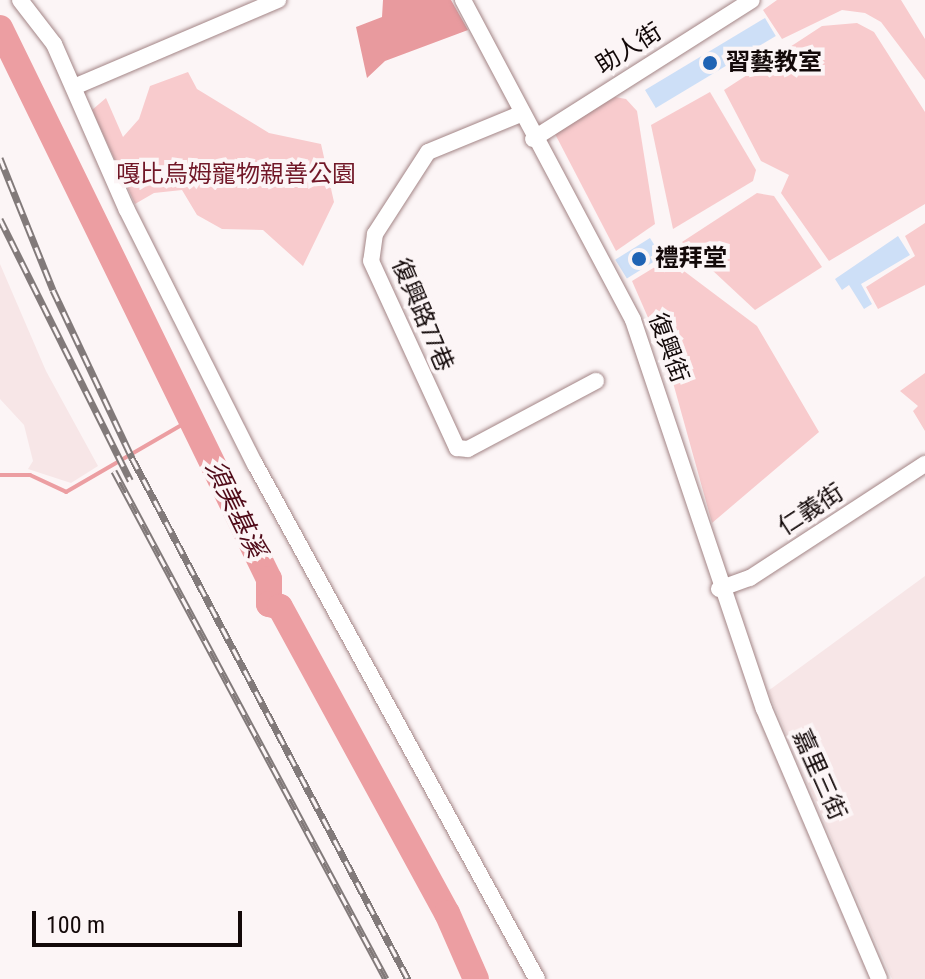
<!DOCTYPE html>
<meta charset="utf-8">
<style>
body{margin:0}
#map{position:relative;width:925px;height:979px;overflow:hidden;background:#fcf5f6;font-family:"Roboto Condensed","Noto Sans TC",sans-serif}
div>[style]{position:absolute}
[style*='--x']{left:calc(var(--x)*1px);top:calc(var(--y)*1px);width:calc(var(--w)*1px);rotate:calc(var(--a)*1deg)}
.built>*{inset:0;background:#f7e6e7}
.green>*{inset:0;background:#f8cbcd}
.forest>*{inset:0;background:#e89a9e}
.stream>*{height:4px;margin:-2px;padding:0 2px;transform-origin:2px;border-radius:2px;background:#ec9ea2}
.river>*{height:26px;margin:-13px;padding:0 13px;transform-origin:13px;border-radius:13px;background:#ec9ea2}
.building>*{inset:0;background:#cddff7;transform-origin:0 0}
.roads{filter:drop-shadow(0 0 2px #a38586) drop-shadow(0 0 2px #a38586)}
.street>*{height:16px;margin:-8px;padding:0 8px;transform-origin:8px;border-radius:8px;background:#fff}
.rail>*{height:7px;margin-top:-3.5px;transform-origin:0;background:repeating-linear-gradient(90deg,#fcf5f6 0 12px,#827a7a 0 24px);box-sizing:border-box;border-block:2px solid #827a7a}
.dots>*{width:22px;height:22px;translate:-50% -50%;box-sizing:border-box;border:4px solid #fcf5f6;border-radius:50%}
span{translate:-50% -50%;white-space:nowrap;text-align:center;line-height:1.15;-webkit-text-stroke:8px #fcf5f6;paint-order:stroke}
.street-label{font-size:24px;color:#130909}
.poi-label{font-size:24px;color:#130909;font-weight:700}
.left{translate:0 -50%;text-align:left}
.park-label{font-size:24px;color:#711727}
.water-label{font-size:26px;color:#500b19;font-style:italic}
.scale{position:absolute;left:32px;top:911px;width:210px;height:36px;box-sizing:border-box;border:4px solid #130909;border-top:0;padding-left:10px;font-size:24px;line-height:28px;white-space:nowrap;color:#130909;-webkit-text-stroke:6px #fcf5f6;paint-order:stroke}
</style>
<div id="map">
<div class="built">
<div style="clip-path:polygon(0 264px,46px 371px,98px 466px,71px 483px,28px 469px,33px 461px,24px 425px,0 399px)"></div>
<div style="clip-path:polygon(925px 576px,925px 979px,892px 979px,768px 691px)"></div>
</div>
<div class="green">
<div style="clip-path:polygon(777px 0,901px 0,925px 39px,925px 80px,881px 22px,865px 13px,842px 10px,782px 39px,763px 10px)"></div>
<div style="clip-path:polygon(857px 23px,874px 32px,925px 112px,925px 204px,829px 261px,781px 193px,789px 175px,761px 161px,724px 90px,822px 26px)"></div>
<div style="clip-path:polygon(188px 72px,197px 89px,269px 133px,321px 144px,334px 202px,303px 266px,263px 230px,222px 229px,197px 215px,182px 190px,154px 193px,135px 204px,92px 110px,106px 98px,123px 137px,139px 119px,150px 86px)"></div>
<div style="clip-path:polygon(710px 92px,756px 170px,753px 181px,673px 229px,651px 125px)"></div>
<div style="clip-path:polygon(615px 97px,626px 99px,637px 111px,655px 224px,616px 251px,554px 132px)"></div>
<div style="clip-path:polygon(757px 193px,774px 196px,822px 267px,755px 310px,682px 242px)"></div>
<div style="clip-path:polygon(925px 223px,925px 285px,878px 309px,866px 287px,915px 256px,905px 236px)"></div>
<div style="clip-path:polygon(668px 259px,757px 326px,819px 432px,712px 523px,667px 361px,632px 281px)"></div>
<div style="clip-path:polygon(925px 373px,925px 431px,913px 411px,918px 406px,900px 391px)"></div>
</div>
<div class="forest">
<div style="clip-path:polygon(383px 0,451px 0,468px 30px,385px 61px,367px 78px,356px 27px,382px 17px)"></div>
</div>
<div class="stream">
<div style="--x:0;--y:475;--w:30;--a:0"></div>
<div style="--x:30;--y:475;--w:40;--a:25"></div>
<div style="--x:66;--y:492;--w:143;--a:-30.1"></div>
</div>
<div class="river">
<div style="--x:0;--y:28;--w:613;--a:63.98"></div>
<div style="--x:269;--y:579;--w:25;--a:90"></div>
<div style="--x:269;--y:604;--w:11;--a:15"></div>
<div style="--x:280;--y:607;--w:349;--a:61.4"></div>
<div style="--x:447;--y:913;--w:72;--a:66.3"></div>
</div>
<div class="building">
<div style="left:765px;top:18px;width:21px;height:140px;rotate:59deg"></div>
<div style="clip-path:polygon(898px 236px,910px 255px,861px 284px,872px 304px,864px 309px,849px 285px,842px 290px,835px 279px)"></div>
<div style="left:650px;top:238px;width:22px;height:41px;rotate:58deg"></div>
</div>
<div class="roads">
<div class="street">
<div style="--x:20;--y:0;--w:56;--a:52.3"></div>
<div style="--x:54;--y:44;--w:181;--a:66.3"></div>
<div style="--x:127;--y:210;--w:284;--a:63.3"></div>
<div style="--x:255;--y:464;--w:587;--a:61.3"></div>
<div style="--x:463;--y:0;--w:362;--a:62"></div>
<div style="--x:633;--y:320;--w:410;--a:71.4"></div>
<div style="--x:764;--y:709;--w:293;--a:66.9"></div>
<div style="--x:74;--y:87;--w:222;--a:-23.1"></div>
<div style="--x:518;--y:115;--w:97;--a:157.7"></div>
<div style="--x:428;--y:152;--w:98;--a:122.9"></div>
<div style="--x:375;--y:234;--w:27;--a:98"></div>
<div style="--x:371;--y:261;--w:206;--a:65.3"></div>
<div style="--x:457;--y:448;--w:11;--a:5"></div>
<div style="--x:468;--y:449;--w:145;--a:-28"></div>
<div style="--x:533;--y:139;--w:259;--a:-32.4"></div>
<div style="--x:719;--y:589;--w:33;--a:-20"></div>
<div style="--x:750;--y:578;--w:209;--a:-33.1"></div>
</div>
</div>
<div class="rail">
<div style="--x:0;--y:158;--w:142;--a:68.1"></div>
<div style="--x:53;--y:290;--w:186;--a:64.8"></div>
<div style="--x:132;--y:458;--w:590;--a:62.09"></div>
<div style="--x:0;--y:219;--w:292;--a:63.5"></div>
<div style="--x:114;--y:471;--w:576;--a:61.83"></div>
</div>
<div class="dots">
<div style="left:710px;top:63px;background:#1f63b4"></div>
<div style="left:639px;top:259px;background:#1f63b4"></div>
</div>
<div class="street-label">
<span style="left:629px;top:49px;rotate:-32deg">助人街</span>
<span style="left:422px;top:315px;rotate:67deg">復興路77巷</span>
<span style="left:668px;top:348px;rotate:70deg">復興街</span>
<span style="left:811px;top:510px;rotate:-33deg">仁義街</span>
<span style="left:819px;top:775px;rotate:66deg">嘉里三街</span>
</div>
<div class="poi-label">
<span class="left" style="left:726px;top:63px">習藝教室</span>
<span class="left" style="left:655px;top:259px">禮拜堂</span>
</div>
<div class="park-label">
<span style="left:236px;top:175px">嘎比烏姆寵物親善公園</span>
</div>
<div class="water-label">
<span style="left:235px;top:509px;rotate:64deg">須美基溪</span>
</div>
<div class="scale">100 m</div>
</div>
